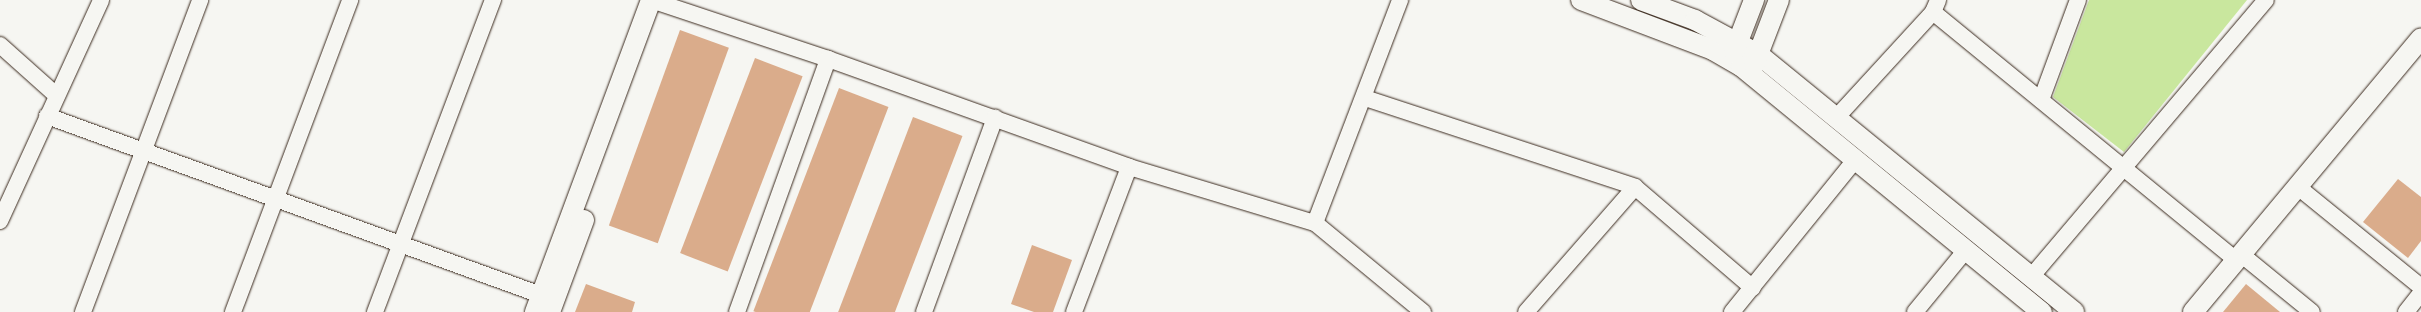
<!DOCTYPE html>
<style>
body{margin:0}
#map{position:relative;width:2421px;height:312px;overflow:hidden;background:#f6f6f2;font-family:"Indie Flower",sans-serif}
div>[style]{position:absolute}
[style*='--x']{left:calc(var(--x)*1px);top:calc(var(--y)*1px);width:calc(var(--w)*1px);rotate:calc(var(--a)*1deg)}
.green>*{inset:0;background:#c9e79e}
.building>*{inset:0;background:#daac8b;transform-origin:0 0}
.roads{filter:drop-shadow(0 0 1px #3b2a1e) drop-shadow(0 0 1px #3b2a1e)}
.minor>*{height:16px;margin:-8px;padding:0 8px;transform-origin:8px;border-radius:8px;background:#f6f6f2}
.tertiary>*{height:20px;margin:-10px;padding:0 10px;transform-origin:10px;border-radius:10px;background:#f6f6f2}
span{translate:-50% -50%;white-space:nowrap;text-align:center;line-height:1.15;-webkit-text-stroke:3px #f6f6f2;paint-order:stroke}
</style>
<div id="map">
<div class="green">
<div style="clip-path:polygon(2089px 0,2247px 0,2124px 152px,2053px 97px)"></div>
</div>
<div class="building">
<div style="left:680px;top:30px;width:52px;height:208px;rotate:20deg"></div>
<div style="left:755px;top:58px;width:51px;height:209px;rotate:21deg"></div>
<div style="left:839px;top:88px;width:53px;height:239px;rotate:21deg"></div>
<div style="left:913px;top:117px;width:53px;height:209px;rotate:21deg"></div>
<div style="clip-path:polygon(2398px 179px,2421px 197px,2421px 241px,2408px 258px,2363px 222px)"></div>
<div style="clip-path:polygon(1032px 245px,1072px 260px,1053px 312px,1034px 312px,1011px 304px)"></div>
<div style="clip-path:polygon(586px 284px,635px 302px,632px 312px,575px 312px)"></div>
<div style="clip-path:polygon(2246px 284px,2280px 312px,2223px 312px)"></div>
</div>
<div class="roads">
<div class="minor">
<div style="--x:651;--y:0;--w:187;--a:18.4"></div>
<div style="--x:828;--y:59;--w:320;--a:19.7"></div>
<div style="--x:1129;--y:167;--w:194;--a:16.8"></div>
<div style="--x:1315;--y:223;--w:140;--a:39.5"></div>
<div style="--x:1933;--y:12;--w:393;--a:39.3"></div>
<div style="--x:0;--y:45;--w:75;--a:41.8"></div>
<div style="--x:1365;--y:98;--w:284;--a:18.2"></div>
<div style="--x:1635;--y:187;--w:155;--a:40.6"></div>
<div style="--x:2041;--y:100;--w:107;--a:-69.7"></div>
<div style="--x:47;--y:116;--w:525;--a:19.92"></div>
<div style="--x:1836;--y:118;--w:144;--a:-47.5"></div>
<div style="--x:1933;--y:12;--w:13;--a:-67"></div>
<div style="--x:2298;--y:187;--w:159;--a:39.1"></div>
<div style="--x:0;--y:221;--w:243;--a:-65.4"></div>
<div style="--x:1315;--y:223;--w:239;--a:-69.1"></div>
<div style="--x:2242;--y:255;--w:90;--a:39.2"></div>
<div style="--x:2031;--y:277;--w:363;--a:-49.7"></div>
<div style="--x:83;--y:312;--w:333;--a:-69.4"></div>
<div style="--x:233;--y:312;--w:333;--a:-69.4"></div>
<div style="--x:375;--y:312;--w:334;--a:-69.3"></div>
<div style="--x:737;--y:312;--w:269;--a:-70.2"></div>
<div style="--x:924;--y:312;--w:207;--a:-69.9"></div>
<div style="--x:1074;--y:312;--w:155;--a:-69.2"></div>
<div style="--x:1526;--y:312;--w:166;--a:-48.9"></div>
<div style="--x:1732;--y:312;--w:197;--a:-51"></div>
<div style="--x:1915;--y:312;--w:80;--a:-50.6"></div>
<div style="--x:2406;--y:312;--w:24;--a:-52"></div>
</div>
<div class="tertiary">
<div style="--x:1581;--y:0;--w:141;--a:20.7"></div>
<div style="--x:1713;--y:50;--w:32;--a:30"></div>
<div style="--x:1741;--y:66;--w:389;--a:39.3"></div>
<div style="--x:1641;--y:0;--w:58;--a:20.3"></div>
<div style="--x:1695;--y:20;--w:72;--a:28.4"></div>
<div style="--x:1758;--y:54;--w:408;--a:39.2"></div>
<div style="--x:1734;--y:52;--w:56;--a:-69"></div>
<div style="--x:1754;--y:65;--w:70;--a:-69"></div>
<div style="--x:535;--y:312;--w:333;--a:-69.6"></div>
<div style="--x:550;--y:312;--w:98;--a:-69.7"></div>
<div style="--x:2193;--y:312;--w:356;--a:-50.2"></div>
</div>
</div>
</div>
